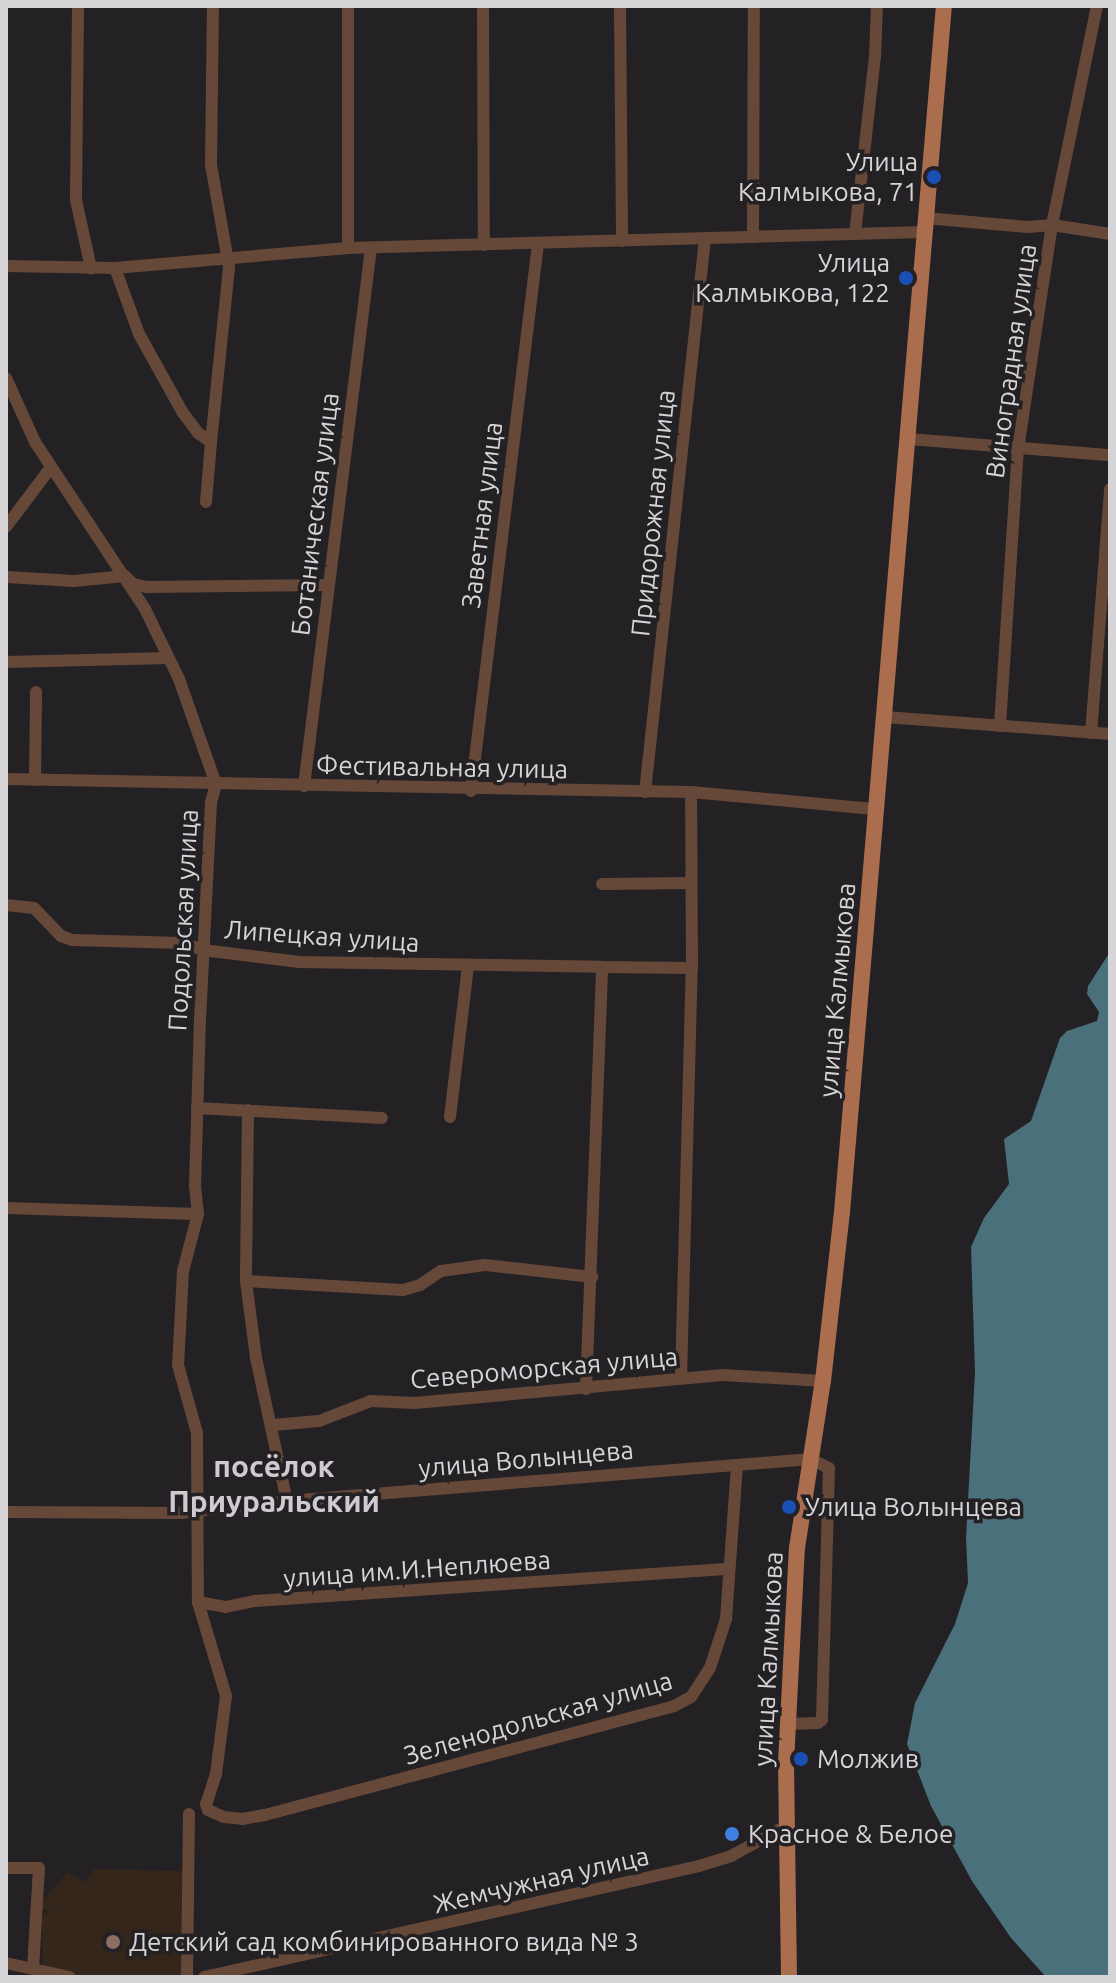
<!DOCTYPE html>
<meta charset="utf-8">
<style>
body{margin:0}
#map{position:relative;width:1116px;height:1983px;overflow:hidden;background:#242125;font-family:Ubuntu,sans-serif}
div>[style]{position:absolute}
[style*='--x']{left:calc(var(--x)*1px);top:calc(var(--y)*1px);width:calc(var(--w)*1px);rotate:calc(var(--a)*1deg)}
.education>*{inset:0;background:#34261a}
.water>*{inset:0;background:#49707b}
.minor>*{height:12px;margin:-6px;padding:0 6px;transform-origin:6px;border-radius:6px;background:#664839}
.major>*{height:16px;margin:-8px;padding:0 8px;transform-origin:8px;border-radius:8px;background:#aa6d4d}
.dots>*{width:22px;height:22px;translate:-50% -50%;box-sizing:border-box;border:4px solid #242125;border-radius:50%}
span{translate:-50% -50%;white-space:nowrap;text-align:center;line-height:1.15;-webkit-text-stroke:7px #242125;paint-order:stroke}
.poi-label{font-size:26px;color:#d6d4d7}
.right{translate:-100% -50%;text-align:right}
.left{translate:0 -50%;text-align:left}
.street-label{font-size:26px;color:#d6d4d7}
.quarter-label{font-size:30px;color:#cfcad0;font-weight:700}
.frame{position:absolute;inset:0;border:8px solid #d6d4d7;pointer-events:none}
</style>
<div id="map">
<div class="education">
<div style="clip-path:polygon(95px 1869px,186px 1871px,183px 1975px,79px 1977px,43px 1968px,42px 1916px,51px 1911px,37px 1908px,68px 1872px,84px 1882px)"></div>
</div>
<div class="water">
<div style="clip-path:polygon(1110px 952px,1110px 1977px,1046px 1977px,1011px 1938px,972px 1881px,931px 1806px,907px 1744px,915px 1703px,955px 1624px,968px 1583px,966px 1538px,975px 1372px,971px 1247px,984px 1218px,1009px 1184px,1004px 1139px,1031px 1121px,1060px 1038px,1067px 1031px,1097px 1021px,1099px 1012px,1087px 994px,1088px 986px)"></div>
</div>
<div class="minor">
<div style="--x:78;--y:6;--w:194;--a:90.6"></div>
<div style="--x:76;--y:200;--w:70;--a:77.6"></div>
<div style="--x:483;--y:6;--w:239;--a:89.8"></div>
<div style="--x:620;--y:6;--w:235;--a:89.5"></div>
<div style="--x:925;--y:218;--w:103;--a:5"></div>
<div style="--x:1028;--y:227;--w:24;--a:-5"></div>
<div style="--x:1052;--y:225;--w:59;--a:8.8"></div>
<div style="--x:855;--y:234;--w:178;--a:-83.6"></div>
<div style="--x:875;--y:57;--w:51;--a:-87.8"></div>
<div style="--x:753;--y:237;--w:231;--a:-89.8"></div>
<div style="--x:348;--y:248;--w:242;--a:-90"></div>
<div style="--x:6;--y:266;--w:109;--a:1.1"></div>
<div style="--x:115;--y:268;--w:234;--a:-4.9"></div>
<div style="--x:348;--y:248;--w:576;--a:-1.59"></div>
<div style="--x:115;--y:268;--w:70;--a:70"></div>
<div style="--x:139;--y:334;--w:90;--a:60.9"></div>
<div style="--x:183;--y:413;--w:25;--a:53"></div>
<div style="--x:198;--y:433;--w:16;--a:35"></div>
<div style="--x:211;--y:442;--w:176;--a:-84.1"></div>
<div style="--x:229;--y:267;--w:104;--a:-100"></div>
<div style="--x:211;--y:165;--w:159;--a:-89.3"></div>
<div style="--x:6;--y:378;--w:70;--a:65.6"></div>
<div style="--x:35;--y:442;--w:200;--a:56.6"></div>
<div style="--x:145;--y:609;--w:78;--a:64.1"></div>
<div style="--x:179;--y:679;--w:111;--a:70.6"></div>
<div style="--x:216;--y:784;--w:20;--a:105"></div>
<div style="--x:211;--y:803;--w:215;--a:92.9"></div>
<div style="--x:200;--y:1018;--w:168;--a:91.7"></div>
<div style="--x:195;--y:1186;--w:28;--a:84"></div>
<div style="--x:198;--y:1214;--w:59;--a:104.7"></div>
<div style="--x:183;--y:1271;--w:94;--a:93"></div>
<div style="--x:178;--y:1365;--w:71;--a:74.4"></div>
<div style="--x:197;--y:1433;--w:169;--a:89.7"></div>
<div style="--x:198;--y:1602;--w:28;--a:10"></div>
<div style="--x:226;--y:1607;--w:30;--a:-12"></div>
<div style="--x:255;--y:1601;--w:475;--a:-3.9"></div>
<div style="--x:909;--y:439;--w:202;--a:4.6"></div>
<div style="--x:206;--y:502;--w:60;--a:-85.2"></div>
<div style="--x:6;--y:527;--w:75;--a:-53.1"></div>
<div style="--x:6;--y:577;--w:68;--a:3.4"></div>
<div style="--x:74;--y:581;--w:51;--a:-5.6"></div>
<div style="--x:125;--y:576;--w:11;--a:45"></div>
<div style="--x:133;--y:584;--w:13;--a:13"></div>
<div style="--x:146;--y:587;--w:182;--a:-0.6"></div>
<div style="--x:6;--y:662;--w:162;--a:-1.4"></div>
<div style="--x:885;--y:717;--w:226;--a:4.3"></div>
<div style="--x:1000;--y:726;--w:278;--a:-86.3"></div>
<div style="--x:1018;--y:449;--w:227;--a:-81.4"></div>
<div style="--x:1052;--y:225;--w:224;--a:-78.4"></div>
<div style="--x:1091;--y:733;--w:245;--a:-85.5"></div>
<div style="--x:6;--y:779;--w:685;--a:1.09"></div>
<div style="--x:691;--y:792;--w:186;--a:5.3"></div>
<div style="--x:35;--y:780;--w:88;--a:-89.3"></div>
<div style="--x:304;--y:786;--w:542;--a:-82.9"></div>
<div style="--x:471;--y:791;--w:551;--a:-83.02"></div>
<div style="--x:645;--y:792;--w:556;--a:-83.81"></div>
<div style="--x:602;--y:884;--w:89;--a:-0.6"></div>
<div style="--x:6;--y:905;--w:28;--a:6"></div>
<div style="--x:34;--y:908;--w:39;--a:46"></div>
<div style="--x:61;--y:936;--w:12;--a:20"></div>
<div style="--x:72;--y:940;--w:110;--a:1.6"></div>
<div style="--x:182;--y:943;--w:22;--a:18"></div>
<div style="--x:203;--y:950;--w:97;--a:7.1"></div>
<div style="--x:299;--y:962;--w:303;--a:0.9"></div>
<div style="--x:197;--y:1108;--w:185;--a:3.1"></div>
<div style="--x:248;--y:1110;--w:171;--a:90.7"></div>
<div style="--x:246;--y:1281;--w:78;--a:82.6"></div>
<div style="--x:256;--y:1358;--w:146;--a:77.8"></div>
<div style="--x:450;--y:1117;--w:152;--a:-83.2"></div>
<div style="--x:6;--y:1208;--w:192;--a:1.8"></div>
<div style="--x:246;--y:1281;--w:157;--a:3.3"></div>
<div style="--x:403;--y:1290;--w:18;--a:-16"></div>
<div style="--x:420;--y:1285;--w:25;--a:-34"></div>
<div style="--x:441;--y:1271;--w:44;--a:-7.8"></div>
<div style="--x:485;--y:1265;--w:108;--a:6.4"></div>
<div style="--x:681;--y:1378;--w:410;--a:-88.5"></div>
<div style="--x:692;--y:968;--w:176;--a:-90.3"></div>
<div style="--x:586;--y:1389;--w:422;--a:-87.8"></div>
<div style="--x:602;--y:967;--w:90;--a:0.6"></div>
<div style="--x:273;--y:1425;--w:46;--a:-5"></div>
<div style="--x:319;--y:1421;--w:56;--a:-21"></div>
<div style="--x:371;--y:1401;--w:44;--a:2.6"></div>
<div style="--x:415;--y:1403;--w:309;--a:-5.2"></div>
<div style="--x:723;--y:1375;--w:100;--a:3.4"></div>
<div style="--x:6;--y:1512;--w:175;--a:0.3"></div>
<div style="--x:181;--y:1513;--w:107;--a:-6.5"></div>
<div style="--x:287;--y:1501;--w:526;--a:-4.58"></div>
<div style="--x:811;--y:1459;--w:20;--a:27"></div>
<div style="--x:829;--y:1468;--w:252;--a:91.6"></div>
<div style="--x:822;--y:1720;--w:5;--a:143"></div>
<div style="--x:818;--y:1723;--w:30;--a:178"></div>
<div style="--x:198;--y:1602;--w:98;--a:73.4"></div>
<div style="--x:226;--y:1696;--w:79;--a:97.3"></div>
<div style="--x:216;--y:1774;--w:32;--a:108"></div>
<div style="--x:206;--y:1804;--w:6;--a:72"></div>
<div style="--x:208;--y:1810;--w:17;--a:24"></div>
<div style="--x:224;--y:1817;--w:18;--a:6"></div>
<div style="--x:242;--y:1819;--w:23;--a:-10"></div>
<div style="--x:265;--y:1815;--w:423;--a:-14.9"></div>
<div style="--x:674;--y:1706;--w:19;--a:-28"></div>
<div style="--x:691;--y:1697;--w:35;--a:-57"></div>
<div style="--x:710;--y:1668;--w:52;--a:-71.9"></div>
<div style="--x:726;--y:1619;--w:154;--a:-85.9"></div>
<div style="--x:6;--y:1868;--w:33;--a:0"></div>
<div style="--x:39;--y:1868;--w:101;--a:93.4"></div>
<div style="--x:6;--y:1963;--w:65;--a:12.5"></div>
<div style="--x:187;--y:1977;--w:163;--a:-89.3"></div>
<div style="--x:204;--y:1977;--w:507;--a:-12.64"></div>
<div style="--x:699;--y:1866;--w:34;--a:-17"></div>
<div style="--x:731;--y:1856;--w:63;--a:-28.6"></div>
</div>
<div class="major">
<div style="--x:789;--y:1977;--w:214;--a:-90.8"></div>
<div style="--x:786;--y:1763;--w:215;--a:-87.1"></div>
<div style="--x:797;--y:1548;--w:169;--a:-81.2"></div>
<div style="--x:823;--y:1381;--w:170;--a:-83.6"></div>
<div style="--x:842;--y:1212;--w:1210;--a:-85.17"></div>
</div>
<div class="dots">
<div style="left:934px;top:177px;background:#1a4fb4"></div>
<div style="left:906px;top:278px;background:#1a4fb4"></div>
<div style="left:789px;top:1507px;background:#1a4fb4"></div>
<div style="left:801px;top:1759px;background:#1a4fb4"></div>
<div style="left:732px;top:1834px;background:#3f7fe0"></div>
<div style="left:113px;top:1942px;background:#8d6e63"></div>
</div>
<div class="poi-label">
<span class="right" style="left:918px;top:177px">Улица<br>Калмыкова, 71</span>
<span class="right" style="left:890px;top:278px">Улица<br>Калмыкова, 122</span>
<span class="left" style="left:805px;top:1507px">Улица Волынцева</span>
<span class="left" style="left:817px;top:1759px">Молжив</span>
<span class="left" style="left:748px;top:1834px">Красное &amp; Белое</span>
<span class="left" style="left:129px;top:1942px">Детский сад комбинированного вида № 3</span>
</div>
<div class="street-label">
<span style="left:1011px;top:361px;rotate:-82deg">Виноградная улица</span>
<span style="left:653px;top:513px;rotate:-84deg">Придорожная улица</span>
<span style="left:315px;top:514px;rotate:-83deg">Ботаническая улица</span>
<span style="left:482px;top:515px;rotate:-83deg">Заветная улица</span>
<span style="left:442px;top:767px;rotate:1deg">Фестивальная улица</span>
<span style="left:183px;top:920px;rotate:-87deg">Подольская улица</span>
<span style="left:322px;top:936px;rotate:4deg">Липецкая улица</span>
<span style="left:837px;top:990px;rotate:-85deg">улица Калмыкова</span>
<span style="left:544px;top:1368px;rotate:-5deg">Североморская улица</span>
<span style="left:526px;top:1459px;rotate:-5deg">улица Волынцева</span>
<span style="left:417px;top:1569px;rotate:-4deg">улица им.И.Неплюева</span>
<span style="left:768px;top:1659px;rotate:-87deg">улица Калмыкова</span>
<span style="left:538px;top:1718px;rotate:-16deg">Зеленодольская улица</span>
<span style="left:541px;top:1880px;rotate:-13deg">Жемчужная улица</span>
</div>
<div class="quarter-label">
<span style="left:274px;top:1483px">посёлок<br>Приуральский</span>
</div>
<div class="frame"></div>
</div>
